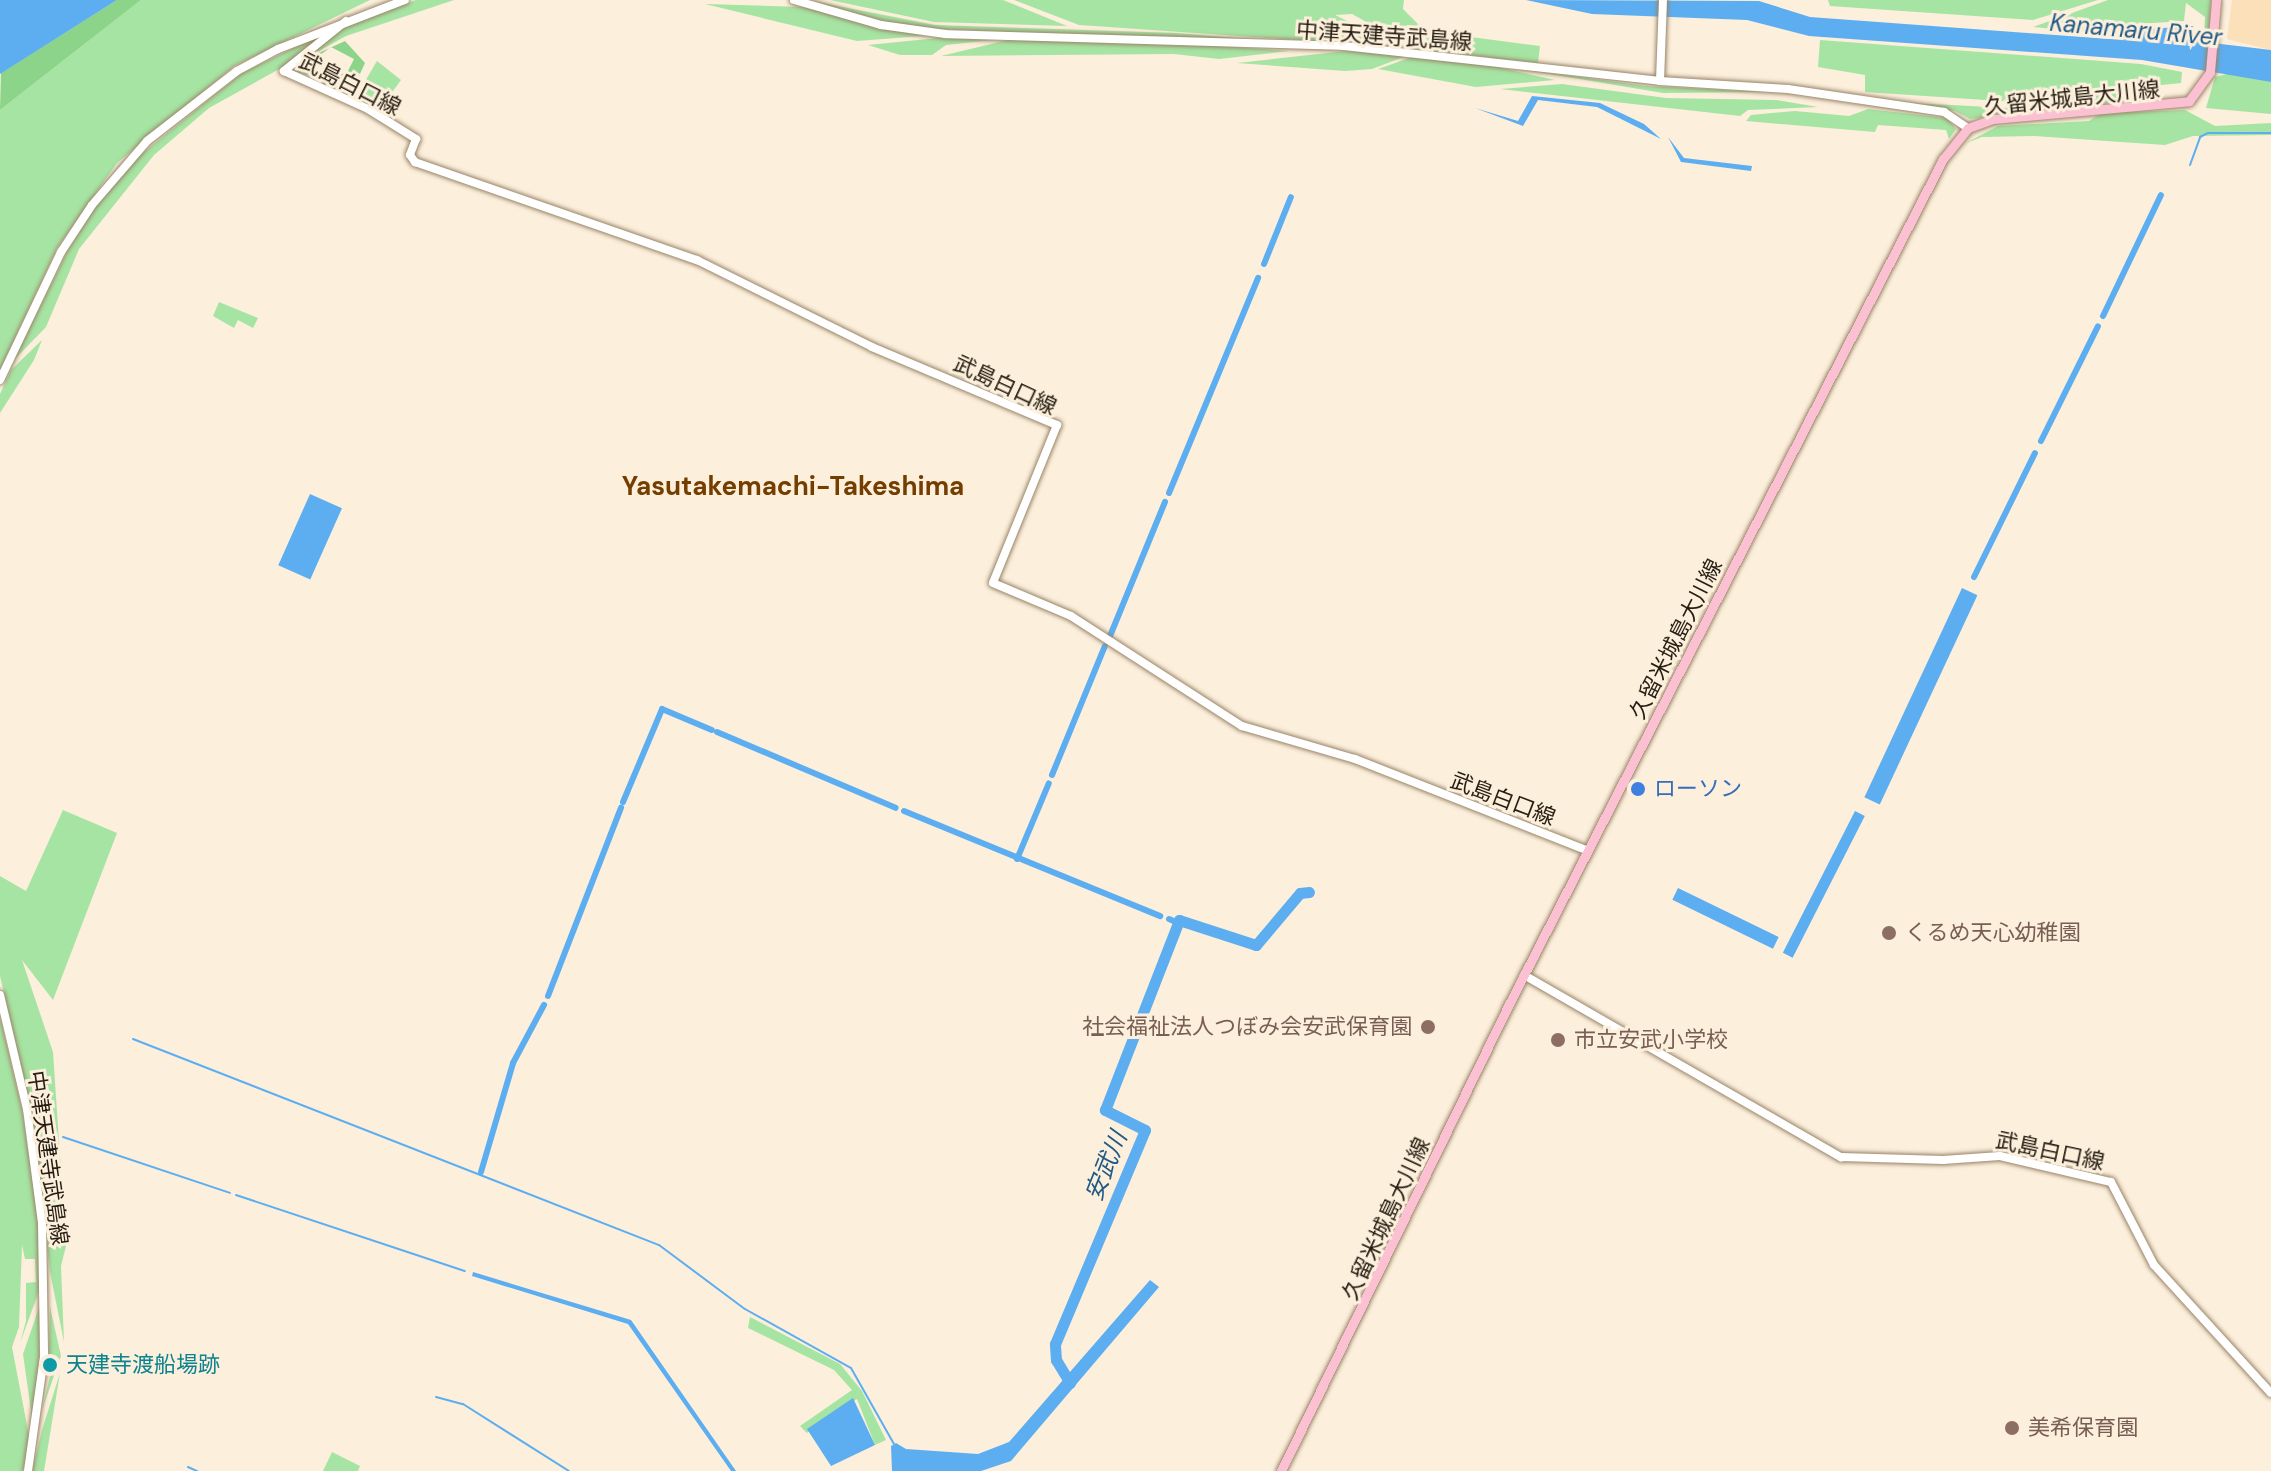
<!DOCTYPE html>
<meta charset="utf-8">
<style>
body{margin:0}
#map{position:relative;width:2271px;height:1471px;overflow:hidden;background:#fcefdc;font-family:"DM Sans","Noto Sans JP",sans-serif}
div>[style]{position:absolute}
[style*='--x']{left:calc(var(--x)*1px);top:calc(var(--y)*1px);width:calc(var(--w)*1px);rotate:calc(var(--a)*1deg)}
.built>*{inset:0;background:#fbe0ba}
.green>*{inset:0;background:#a6e4a3}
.forest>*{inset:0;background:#8cd48a}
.water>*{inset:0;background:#5daef0;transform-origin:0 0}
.stream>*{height:2px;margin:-1px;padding:0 1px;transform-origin:1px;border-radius:1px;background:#5daef0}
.canal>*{height:6px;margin:-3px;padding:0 3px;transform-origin:3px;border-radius:3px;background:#5daef0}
.river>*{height:11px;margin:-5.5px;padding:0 5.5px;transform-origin:5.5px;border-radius:5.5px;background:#5daef0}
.roads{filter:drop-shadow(0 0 2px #988467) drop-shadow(0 0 2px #988467)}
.secondary>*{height:8px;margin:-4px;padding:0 4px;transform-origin:4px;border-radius:4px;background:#fff}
.primary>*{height:9px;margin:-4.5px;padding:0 4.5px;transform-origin:4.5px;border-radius:4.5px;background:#fbc0d1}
.dots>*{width:22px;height:22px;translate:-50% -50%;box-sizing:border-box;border:4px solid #fcefdc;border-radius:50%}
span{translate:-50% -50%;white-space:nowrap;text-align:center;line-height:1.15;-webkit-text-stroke:6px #fcefdc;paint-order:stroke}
.street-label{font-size:22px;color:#261e12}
.shop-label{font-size:22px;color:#366cbe}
.left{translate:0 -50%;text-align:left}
.education-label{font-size:22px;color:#785e54}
.right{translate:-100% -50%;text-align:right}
.culture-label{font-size:22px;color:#0d838f}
.water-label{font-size:24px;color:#215a86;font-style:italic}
.quarter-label{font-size:26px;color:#743e00;font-weight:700}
</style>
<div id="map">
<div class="built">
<div style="clip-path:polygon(2232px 0,2271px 0,2271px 50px,2227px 39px)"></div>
</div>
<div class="green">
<div style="clip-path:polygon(141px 0,370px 0,234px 66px,117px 163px,57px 248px,0 370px,0 110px)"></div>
<div style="clip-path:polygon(416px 0,454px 0,346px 36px,297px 63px,351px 23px)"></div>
<div style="clip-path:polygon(808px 0,935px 25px,1176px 33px,1318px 45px,936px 29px,883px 21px)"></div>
<div style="clip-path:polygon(830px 0,1003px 0,1067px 26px,934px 22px)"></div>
<div style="clip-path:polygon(1014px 0,1404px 0,1403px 9px,1425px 31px,1540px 46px,1538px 63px,1415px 49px,1352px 14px,1335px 15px,1400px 47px,1079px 25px)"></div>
<div style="clip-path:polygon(1828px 0,2098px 0,2033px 20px,1830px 6px)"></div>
<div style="clip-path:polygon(2108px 0,2211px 0,2209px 38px,2204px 37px,2205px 17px,2186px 3px,2184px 21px,2137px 24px,2109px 34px,2033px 27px)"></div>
<div style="clip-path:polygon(705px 4px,802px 7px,923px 36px,857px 41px)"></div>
<div style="clip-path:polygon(331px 30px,281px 68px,209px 108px,154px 155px,79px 249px,46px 327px,14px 360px,67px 252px,98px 203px,139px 156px,242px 73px)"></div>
<div style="clip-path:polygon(938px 38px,992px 40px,946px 45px,932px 55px,900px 55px,868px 45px)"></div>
<div style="clip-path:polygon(1008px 40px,1137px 40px,1289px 51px,1219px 59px,1174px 54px,941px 56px)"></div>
<div style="clip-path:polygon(1820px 40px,2141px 64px,2182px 72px,2181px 83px,2122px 89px,2122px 102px,2075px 106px,1865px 92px,1865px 75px,1818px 67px)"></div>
<div style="clip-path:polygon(1346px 51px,1406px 56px,1372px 69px,1345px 71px,1237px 63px)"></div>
<div style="clip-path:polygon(1415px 56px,1483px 64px,1555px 80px,1476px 87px,1378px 69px)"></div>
<div style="clip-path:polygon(377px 61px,401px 80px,377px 113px,354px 100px)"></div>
<div style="clip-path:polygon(1501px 66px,1645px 86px,1768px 92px,1663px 93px)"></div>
<div style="clip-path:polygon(2235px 72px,2271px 82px,2271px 114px,2206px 108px,2215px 77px)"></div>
<div style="clip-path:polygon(1562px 84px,1666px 98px,1777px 100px,1818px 107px,1748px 110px,1740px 116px,1500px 89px)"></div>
<div style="clip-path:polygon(1905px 103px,1952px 105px,2044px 110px,1970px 119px,1955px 111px)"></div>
<div style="clip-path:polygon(1868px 109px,1947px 118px,1956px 129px,1949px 139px,1946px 130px,1878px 125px,1875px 132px,1746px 121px,1751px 115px,1795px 111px,1849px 116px)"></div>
<div style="clip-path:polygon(2185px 110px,2215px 126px,2271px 123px,2271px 135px,2193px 136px,2165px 145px,2034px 136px,1982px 137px,1966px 143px,1998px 126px,2089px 121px,2101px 113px)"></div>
<div style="clip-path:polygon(219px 302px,258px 318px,253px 328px,238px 320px,234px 328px,213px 316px)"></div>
<div style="clip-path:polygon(42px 340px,34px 360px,0 413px,0 394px,11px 370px)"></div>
<div style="clip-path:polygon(63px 810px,117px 833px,53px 1000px,22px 960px,53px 1052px,66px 1246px,61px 1266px,64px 1342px,50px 1272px,31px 1108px,0 976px,0 876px,26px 891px)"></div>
<div style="clip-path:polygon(0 1017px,22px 1110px,39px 1224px,42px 1283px,20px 1343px,26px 1321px,26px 1283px,36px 1282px,35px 1259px,25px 1259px,22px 1245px,19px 1327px,12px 1347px,30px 1441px,23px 1471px,0 1471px)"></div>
<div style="clip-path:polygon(42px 1299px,39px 1357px,33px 1425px,23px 1354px)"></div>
<div style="clip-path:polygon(50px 1307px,61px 1356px,42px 1410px,54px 1359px,49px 1353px)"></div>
<div style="clip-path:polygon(750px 1317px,840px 1364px,862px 1391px,886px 1440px,875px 1445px,857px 1399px,807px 1433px,800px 1426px,852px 1390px,834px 1370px,748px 1328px)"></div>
<div style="clip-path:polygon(60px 1373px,44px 1471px,32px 1471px,42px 1430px)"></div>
<div style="clip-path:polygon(332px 1452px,360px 1466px,358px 1471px,323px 1471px)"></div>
</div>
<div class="forest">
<div style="clip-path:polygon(117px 0,141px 0,0 110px,1px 73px)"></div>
<div style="clip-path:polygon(345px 41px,365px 63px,359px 76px,351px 72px,342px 93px,323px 85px,325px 77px,347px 73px,354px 59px,331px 47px,312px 61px,315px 67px,307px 75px,294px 71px,297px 63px)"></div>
</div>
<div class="water">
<div style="clip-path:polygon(0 0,117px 0,0 74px)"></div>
<div style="clip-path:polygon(1526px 0,1759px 1px,1810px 17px,2109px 39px,2132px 30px,2194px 26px,2184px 33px,2188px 40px,2271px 50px,2271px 82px,2142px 60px,1809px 36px,1747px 20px,1592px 14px)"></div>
<div style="clip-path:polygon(1532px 96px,1600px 103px,1644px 124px,1661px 139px,1597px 107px,1538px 100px,1523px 126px,1475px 108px,1518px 121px)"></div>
<div style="clip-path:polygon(1668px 137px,1684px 158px,1752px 166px,1751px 171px,1681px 162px)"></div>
<div style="left:310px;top:494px;width:35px;height:78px;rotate:24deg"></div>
<div style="left:1962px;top:588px;width:17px;height:231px;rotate:25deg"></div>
<div style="left:1855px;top:811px;width:11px;height:159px;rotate:27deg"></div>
<div style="left:1678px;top:888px;width:112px;height:13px;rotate:26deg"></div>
<div style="clip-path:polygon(473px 1272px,631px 1320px,736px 1471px,731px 1471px,628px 1324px,472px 1276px)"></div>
<div style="clip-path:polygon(1150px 1280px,1159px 1287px,1011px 1461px,981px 1471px,892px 1471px,891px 1446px,896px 1443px,906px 1449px,978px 1454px,1009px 1442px)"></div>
<div style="clip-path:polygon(853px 1398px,875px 1445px,831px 1466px,807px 1429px)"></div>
</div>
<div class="stream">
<div style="--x:2190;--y:165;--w:30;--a:-70"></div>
<div style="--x:2200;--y:137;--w:9;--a:-27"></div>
<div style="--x:2208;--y:133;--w:63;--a:0"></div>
<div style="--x:133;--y:1039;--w:565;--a:21.39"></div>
<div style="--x:659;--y:1245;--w:107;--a:36.7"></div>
<div style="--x:745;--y:1309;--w:121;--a:29.1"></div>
<div style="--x:851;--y:1368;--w:87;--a:60.5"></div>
<div style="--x:63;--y:1137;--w:176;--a:18.5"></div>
<div style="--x:236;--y:1195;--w:241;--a:18.4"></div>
<div style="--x:436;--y:1397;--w:28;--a:15"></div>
<div style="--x:463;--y:1404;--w:125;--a:32.3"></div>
<div style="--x:188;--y:1467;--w:10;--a:24"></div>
</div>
<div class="canal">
<div style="--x:1264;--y:264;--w:72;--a:-68.1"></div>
<div style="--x:2103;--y:316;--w:134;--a:-64.4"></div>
<div style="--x:2041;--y:441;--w:128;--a:-63.6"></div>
<div style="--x:1169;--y:493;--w:233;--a:-67.5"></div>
<div style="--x:1974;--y:577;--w:138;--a:-63.8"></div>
<div style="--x:1110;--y:636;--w:145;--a:-67.7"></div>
<div style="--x:717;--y:732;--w:194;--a:23"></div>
<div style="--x:1052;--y:775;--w:139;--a:-67.7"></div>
<div style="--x:623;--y:802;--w:101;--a:-67.2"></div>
<div style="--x:662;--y:709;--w:54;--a:22.8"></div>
<div style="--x:904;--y:811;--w:277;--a:22.3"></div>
<div style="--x:1017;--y:859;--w:82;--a:-67.2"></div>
<div style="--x:1169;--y:919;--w:10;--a:24"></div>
<div style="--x:548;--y:996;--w:202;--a:-68.8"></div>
<div style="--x:481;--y:1172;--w:114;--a:-73.6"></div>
<div style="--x:513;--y:1063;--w:66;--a:-61.9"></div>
</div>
<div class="river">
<div style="--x:1070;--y:1383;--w:27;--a:-121"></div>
<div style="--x:1056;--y:1360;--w:16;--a:-94"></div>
<div style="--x:1055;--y:1344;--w:232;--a:-67.2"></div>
<div style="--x:1145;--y:1130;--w:45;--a:-153.4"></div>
<div style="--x:1105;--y:1110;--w:204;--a:-68.7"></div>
<div style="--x:1179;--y:920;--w:81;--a:18"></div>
<div style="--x:1256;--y:945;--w:68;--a:-49.8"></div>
<div style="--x:1300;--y:893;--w:9;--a:-6"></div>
</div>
<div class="roads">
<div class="secondary">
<div style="--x:794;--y:0;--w:91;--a:16"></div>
<div style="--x:881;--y:25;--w:65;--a:8"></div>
<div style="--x:945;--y:34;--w:399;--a:1.7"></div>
<div style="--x:1344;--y:46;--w:318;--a:6.3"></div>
<div style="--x:1660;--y:81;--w:128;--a:3.6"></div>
<div style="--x:1788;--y:89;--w:158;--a:8.4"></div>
<div style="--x:1944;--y:112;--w:29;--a:34"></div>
<div style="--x:346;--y:21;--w:80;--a:141.1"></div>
<div style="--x:284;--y:71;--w:92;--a:24.3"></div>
<div style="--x:368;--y:109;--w:57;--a:32"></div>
<div style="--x:416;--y:139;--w:17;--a:111"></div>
<div style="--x:410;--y:155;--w:9;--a:54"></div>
<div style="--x:415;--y:162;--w:299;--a:19.2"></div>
<div style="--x:697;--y:260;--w:195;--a:26.4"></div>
<div style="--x:872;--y:347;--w:201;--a:22.9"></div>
<div style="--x:1057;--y:425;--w:170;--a:112.1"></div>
<div style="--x:993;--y:583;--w:85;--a:22.9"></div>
<div style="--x:1071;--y:616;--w:203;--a:32.8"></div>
<div style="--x:1242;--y:726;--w:118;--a:16.3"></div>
<div style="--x:1355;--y:759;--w:251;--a:21.5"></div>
<div style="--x:1660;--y:81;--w:81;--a:-87.9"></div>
<div style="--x:0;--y:380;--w:142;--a:-64.5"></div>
<div style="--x:61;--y:252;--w:56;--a:-56.6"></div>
<div style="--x:92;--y:205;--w:84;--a:-49.3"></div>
<div style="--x:147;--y:141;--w:114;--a:-37.9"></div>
<div style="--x:237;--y:71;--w:47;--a:-28.2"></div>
<div style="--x:278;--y:49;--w:136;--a:-21.1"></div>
<div style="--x:1524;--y:975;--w:366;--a:29.9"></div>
<div style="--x:1841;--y:1157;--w:102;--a:1.7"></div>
<div style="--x:1943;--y:1160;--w:57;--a:-4"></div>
<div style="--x:2000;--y:1156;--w:114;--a:13.2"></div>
<div style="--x:2111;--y:1182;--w:93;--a:62.6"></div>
<div style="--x:2154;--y:1265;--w:173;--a:47.6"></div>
<div style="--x:0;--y:995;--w:117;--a:76.7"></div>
<div style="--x:27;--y:1109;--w:115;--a:82.5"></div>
<div style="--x:42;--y:1223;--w:134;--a:89.1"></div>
<div style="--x:44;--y:1357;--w:115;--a:98"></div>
</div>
<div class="primary">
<div style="--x:1281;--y:1471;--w:517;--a:-63.98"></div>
<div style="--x:1508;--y:1006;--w:952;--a:-62.82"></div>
<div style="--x:1943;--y:159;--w:40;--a:-51"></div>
<div style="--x:1968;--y:128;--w:27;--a:-20"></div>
<div style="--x:1993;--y:119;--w:197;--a:-5.2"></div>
<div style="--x:2189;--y:101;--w:36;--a:-54"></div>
<div style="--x:2210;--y:72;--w:72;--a:-85.2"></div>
</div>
</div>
<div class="dots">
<div style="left:1638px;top:789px;background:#3f7fe0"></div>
<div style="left:1889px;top:933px;background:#8d6e63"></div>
<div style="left:1428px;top:1027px;background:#8d6e63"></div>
<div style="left:1558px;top:1040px;background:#8d6e63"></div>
<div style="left:50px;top:1365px;background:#0f9aa8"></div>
<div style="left:2012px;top:1428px;background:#8d6e63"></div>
</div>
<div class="street-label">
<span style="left:1384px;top:36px;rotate:4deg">中津天建寺武島線</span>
<span style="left:350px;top:84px;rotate:27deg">武島白口線</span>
<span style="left:2072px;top:98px;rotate:-6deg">久留米城島大川線</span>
<span style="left:1005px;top:385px;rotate:25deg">武島白口線</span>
<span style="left:1676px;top:639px;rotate:-63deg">久留米城島大川線</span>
<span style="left:1503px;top:799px;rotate:21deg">武島白口線</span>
<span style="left:2050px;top:1151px;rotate:12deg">武島白口線</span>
<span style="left:48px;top:1158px;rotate:82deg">中津天建寺武島線</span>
<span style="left:1386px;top:1219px;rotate:-65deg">久留米城島大川線</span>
</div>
<div class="shop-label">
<span class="left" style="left:1654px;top:789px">ローソン</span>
</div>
<div class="education-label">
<span class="left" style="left:1905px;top:933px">くるめ天心幼稚園</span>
<span class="right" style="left:1412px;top:1027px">社会福祉法人つぼみ会安武保育園</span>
<span class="left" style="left:1574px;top:1040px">市立安武小学校</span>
<span class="left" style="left:2028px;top:1428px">美希保育園</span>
</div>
<div class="culture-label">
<span class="left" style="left:66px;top:1365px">天建寺渡船場跡</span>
</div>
<div class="water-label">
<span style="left:2136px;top:30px;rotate:5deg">Kanamaru River</span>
<span style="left:1106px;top:1166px;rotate:-68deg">安武川</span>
</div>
<div class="quarter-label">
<span style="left:793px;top:487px">Yasutakemachi-Takeshima</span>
</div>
</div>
